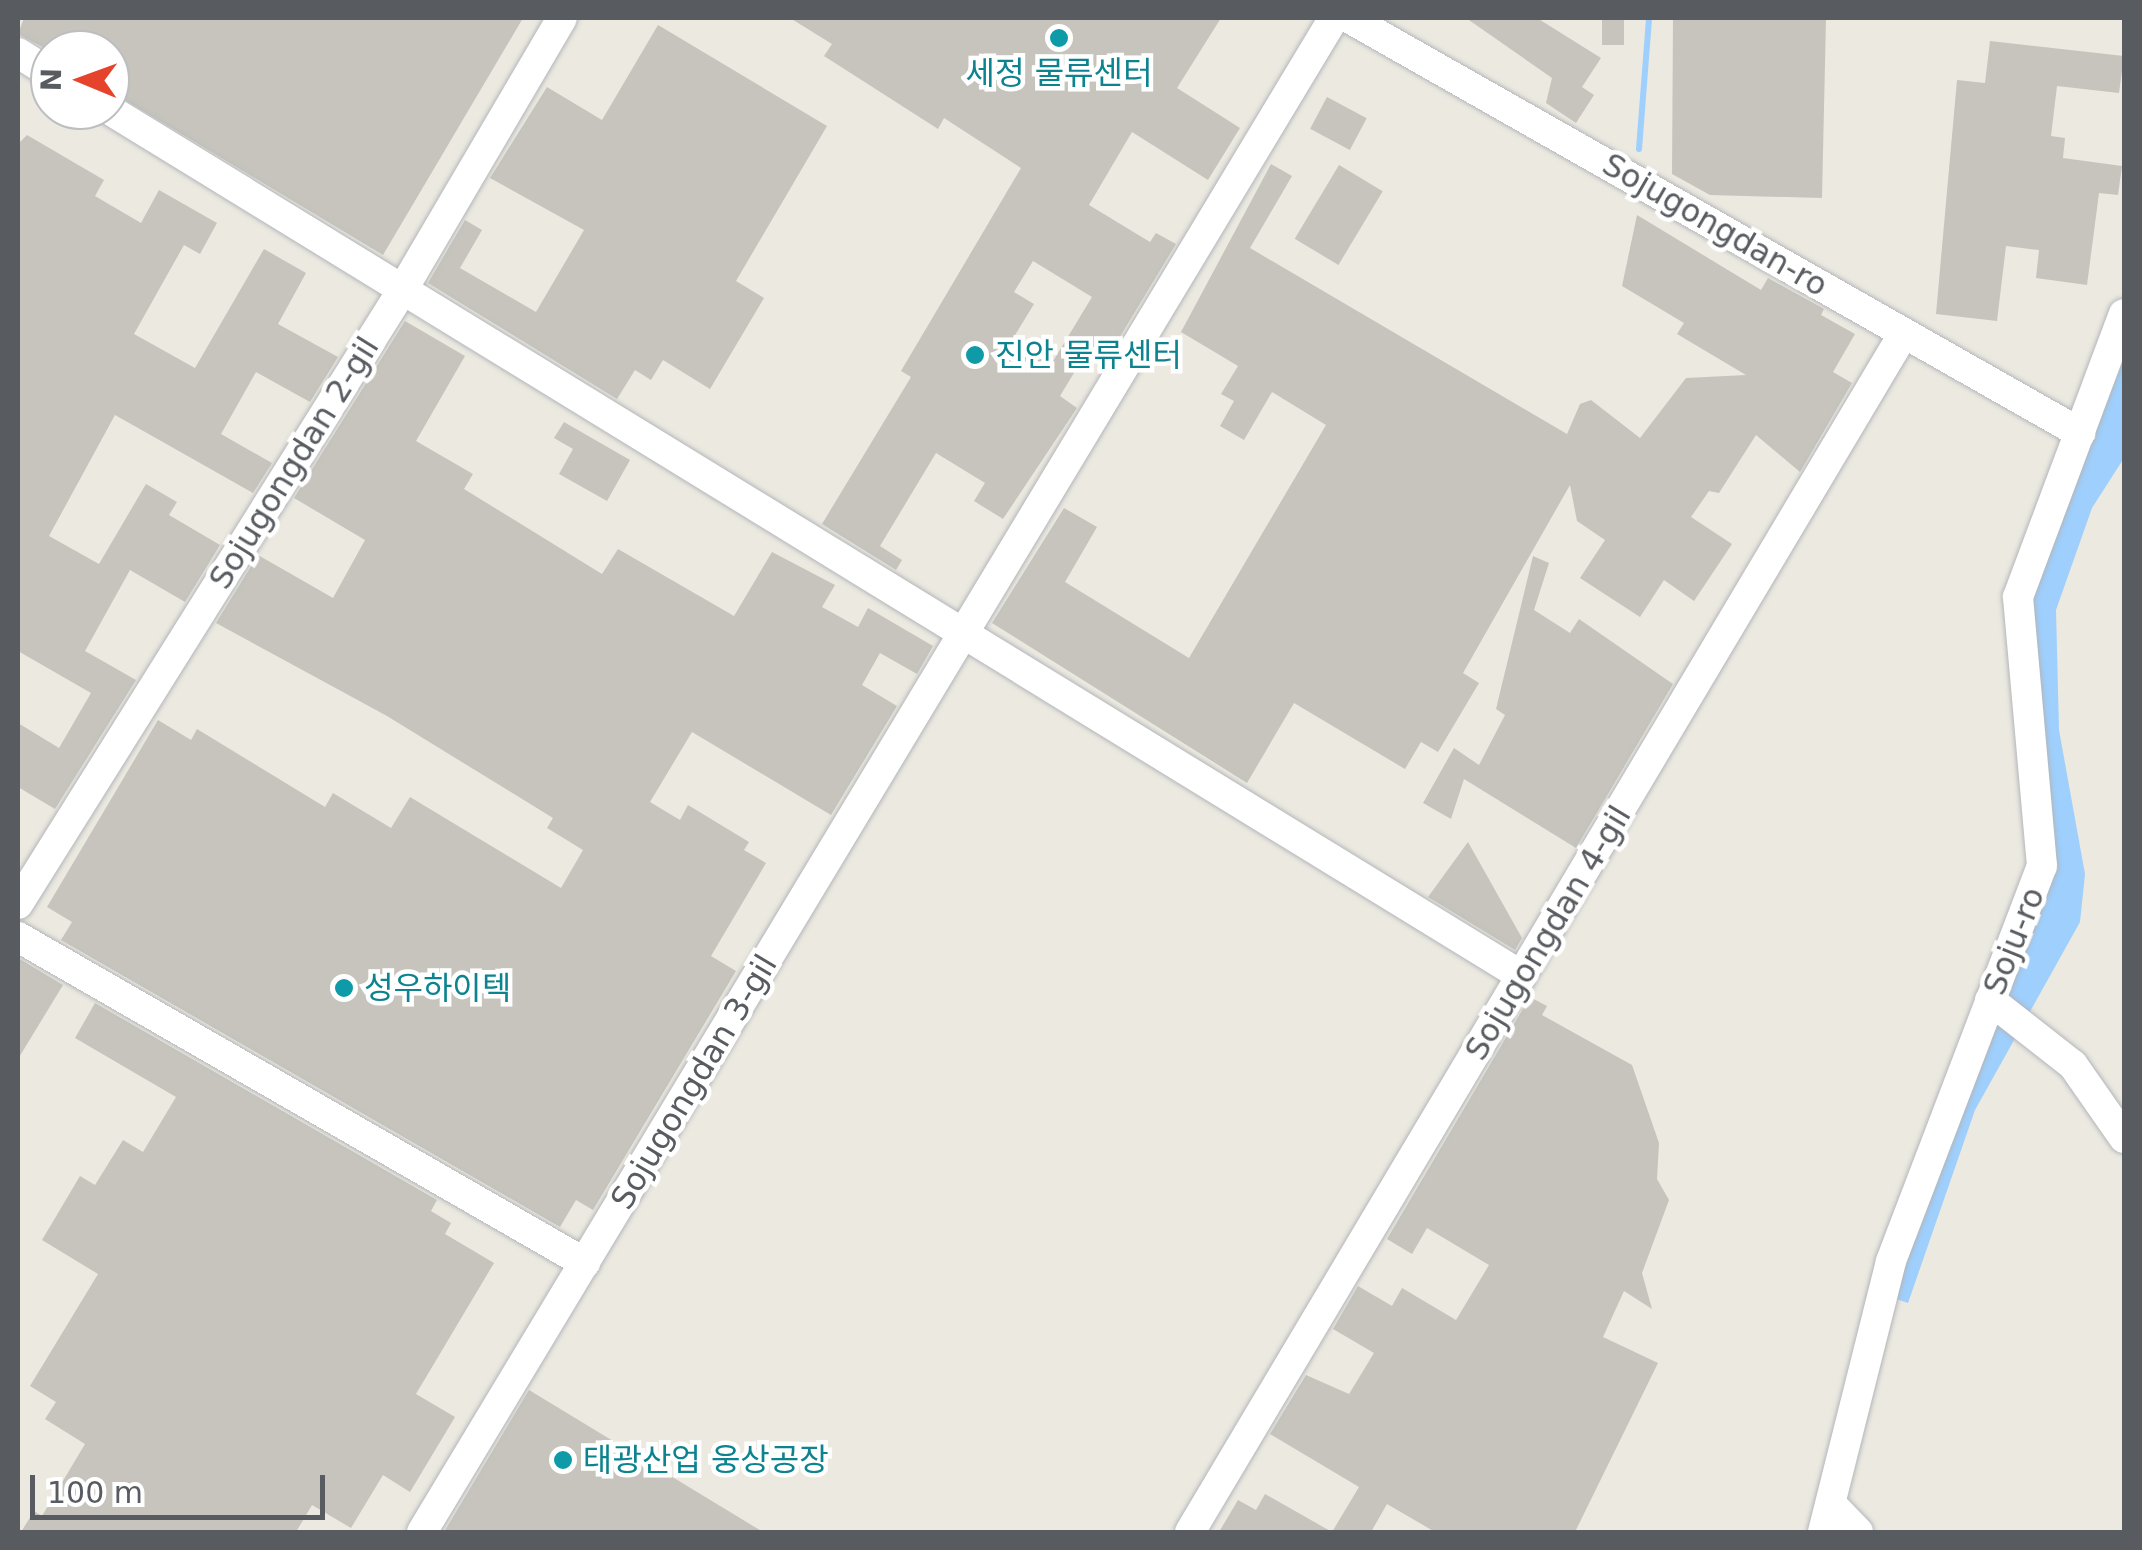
<!DOCTYPE html>
<meta charset="utf-8">
<style>
body{margin:0}
#map{position:relative;width:2142px;height:1550px;overflow:hidden;background:#ebe9e0;font-family:"DejaVu Sans","Noto Sans KR",sans-serif}
div>[style]{position:absolute}
[style*='--x']{left:calc(var(--x)*1px);top:calc(var(--y)*1px);width:calc(var(--w)*1px);rotate:calc(var(--a)*1deg)}
.water>*{inset:0;background:#9ecffd}
.stream>*{height:6px;margin:-3px;padding:0 3px;transform-origin:3px;border-radius:3px;background:#9ecffd}
.building>*{inset:0;background:#c6c4bd;transform-origin:0 0}
.roads{filter:drop-shadow(0 0 2px #b3b6ba) drop-shadow(0 0 2px #b3b6ba)}
.minor>*{height:30px;margin:-15px;padding:0 15px;transform-origin:15px;border-radius:15px;background:#fff}
.dots>*{width:28px;height:28px;translate:-50% -50%;box-sizing:border-box;border:5px solid #fff;border-radius:50%}
span{translate:-50% -50%;white-space:nowrap;text-align:center;line-height:1.15;-webkit-text-stroke:9px #fff;paint-order:stroke}
.culture-label{font-size:32px;color:#0d838f}
.left{translate:0 -50%;text-align:left}
.street-label{font-size:32px;color:#585c61}
.frame{position:absolute;inset:0;border:20px solid #585c61;pointer-events:none}
.north{position:absolute;left:30px;top:30px;width:100px;height:100px;box-sizing:border-box;background:#fff;border:2px solid #bcbec0;border-radius:50%;rotate:271deg;font-size:28px;font-weight:700;line-height:40px;text-align:center;color:#585c61}
.north::after{content:'';display:block;margin:auto;width:35px;height:45px;background:#e5432c;clip-path:polygon(50% 0,100% 100%,50% 72%,0 100%)}
.scale{position:absolute;left:30px;top:1475px;width:295px;height:45px;box-sizing:border-box;border:5px solid #585c61;border-top:0;padding-left:12px;font-size:30px;line-height:35px;white-space:nowrap;color:#585c61;-webkit-text-stroke:8px #fff;paint-order:stroke}
</style>
<div id="map">
<div class="water">
<div style="clip-path:polygon(2124px 345px,2124px 458px,2092px 508px,2056px 610px,2059px 730px,2085px 874px,2080px 922px,1975px 1110px,1908px 1303px,1887px 1296px,2055px 853px,2031px 644px,2034px 576px)"></div>
</div>
<div class="stream">
<div style="--x:1639;--y:149;--w:131;--a:-85.6"></div>
</div>
<div class="building">
<div style="clip-path:polygon(24px 18px,523px 18px,383px 255px,110px 91px,110px 50px,50px 51px,18px 34px)"></div>
<div style="clip-path:polygon(evenodd,790px 18px,1221px 18px,1177px 88px,1240px 128px,1208px 180px,1132px 132px,1089px 205px,1150px 242px,1156px 233px,1176px 244px,1104px 363px,1086px 353px,1060px 396px,1077px 408px,1003px 519px,974px 501px,985px 483px,936px 453px,880px 546px,902px 560px,896px 570px,822px 524px,911px 377px,901px 371px,1021px 168px,944px 118px,938px 129px,824px 56px,832px 44px,790px 18px,1033px 261px,1092px 297px,1052px 363px,1012px 340px,1034px 304px,1014px 292px,1033px 261px)"></div>
<div style="clip-path:polygon(1466px 18px,1537px 18px,1601px 58px,1582px 87px,1594px 95px,1576px 123px,1546px 103px,1552px 78px)"></div>
<div style="left:1602px;top:18px;width:22px;height:27px"></div>
<div style="clip-path:polygon(1673px 18px,1826px 18px,1822px 198px,1710px 195px,1672px 174px)"></div>
<div style="clip-path:polygon(658px 25px,827px 126px,736px 281px,764px 298px,710px 389px,663px 360px,651px 380px,635px 370px,617px 399px,428px 283px,465px 220px,482px 230px,460px 268px,536px 312px,584px 230px,490px 178px,547px 87px,602px 120px)"></div>
<div style="clip-path:polygon(1990px 41px,2124px 56px,2119px 93px,2057px 86px,2051px 136px,2065px 138px,2063px 158px,2122px 166px,2118px 195px,2099px 193px,2087px 285px,2036px 278px,2039px 250px,2006px 246px,1997px 321px,1936px 314px,1957px 80px,1985px 83px)"></div>
<div style="left:1327px;top:97px;width:45px;height:36px;rotate:28deg"></div>
<div style="clip-path:polygon(27px 135px,104px 180px,95px 196px,141px 223px,159px 190px,217px 223px,200px 254px,184px 245px,134px 334px,195px 368px,264px 249px,306px 273px,278px 324px,338px 357px,310px 402px,256px 372px,221px 434px,272px 463px,253px 493px,115px 415px,49px 536px,99px 564px,146px 484px,177px 502px,169px 515px,220px 545px,185px 602px,130px 570px,85px 651px,136px 680px,55px 809px,18px 787px,18px 723px,59px 748px,91px 693px,18px 651px,18px 144px)"></div>
<div style="clip-path:polygon(1271px 164px,1292px 176px,1250px 248px,1567px 434px,1580px 404px,1591px 400px,1640px 438px,1686px 378px,1746px 375px,1677px 334px,1684px 323px,1622px 286px,1637px 215px,1761px 290px,1768px 278px,1824px 309px,1821px 315px,1855px 334px,1833px 372px,1852px 383px,1800px 472px,1756px 435px,1719px 493px,1709px 491px,1691px 517px,1732px 544px,1694px 601px,1664px 580px,1640px 617px,1580px 578px,1605px 540px,1577px 521px,1570px 485px,1463px 673px,1479px 683px,1438px 752px,1421px 742px,1405px 769px,1294px 703px,1247px 783px,992px 623px,1064px 508px,1097px 527px,1065px 582px,1189px 658px,1326px 425px,1272px 392px,1244px 440px,1220px 426px,1234px 401px,1221px 394px,1238px 366px,1181px 332px)"></div>
<div style="left:1339px;top:165px;width:51px;height:86px;rotate:31deg"></div>
<div style="clip-path:polygon(405px 321px,465px 356px,416px 441px,473px 474px,464px 489px,602px 574px,618px 549px,734px 616px,772px 552px,835px 585px,822px 607px,858px 627px,868px 608px,933px 646px,917px 674px,880px 653px,862px 685px,897px 706px,831px 815px,692px 732px,650px 802px,680px 820px,688px 805px,749px 842px,744px 850px,766px 863px,711px 956px,736px 971px,593px 1210px,576px 1200px,560px 1227px,61px 940px,72px 922px,47px 907px,158px 720px,191px 740px,197px 729px,325px 807px,333px 793px,391px 828px,410px 797px,561px 888px,583px 850px,547px 828px,553px 818px,387px 716px,216px 623px,258px 555px,333px 598px,365px 540px,294px 498px)"></div>
<div style="clip-path:polygon(564px 422px,630px 460px,607px 501px,559px 474px,573px 449px,554px 438px)"></div>
<div style="clip-path:polygon(1533px 556px,1549px 563px,1534px 610px,1570px 633px,1579px 619px,1673px 684px,1576px 848px,1464px 779px,1451px 819px,1423px 803px,1454px 748px,1479px 765px,1505px 715px,1496px 709px)"></div>
<div style="clip-path:polygon(1468px 842px,1522px 938px,1515px 950px,1428px 897px)"></div>
<div style="clip-path:polygon(18px 958px,63px 985px,18px 1059px)"></div>
<div style="clip-path:polygon(1530px 997px,1547px 1006px,1542px 1015px,1632px 1065px,1659px 1143px,1657px 1179px,1669px 1200px,1642px 1273px,1652px 1309px,1624px 1291px,1603px 1337px,1658px 1363px,1575px 1532px,1435px 1532px,1387px 1504px,1371px 1532px,1332px 1532px,1359px 1487px,1270px 1434px,1306px 1375px,1349px 1394px,1374px 1353px,1333px 1329px,1358px 1286px,1392px 1306px,1402px 1288px,1456px 1320px,1489px 1265px,1427px 1228px,1412px 1254px,1387px 1239px)"></div>
<div style="clip-path:polygon(95px 1003px,437px 1200px,431px 1211px,451px 1223px,445px 1234px,494px 1263px,416px 1394px,455px 1417px,410px 1492px,383px 1475px,351px 1528px,312px 1505px,296px 1532px,21px 1532px,34px 1511px,42px 1516px,85px 1444px,45px 1419px,56px 1402px,30px 1386px,98px 1274px,42px 1240px,80px 1176px,95px 1185px,123px 1140px,143px 1152px,176px 1097px,75px 1038px)"></div>
<div style="clip-path:polygon(529px 1390px,763px 1532px,444px 1532px)"></div>
<div style="clip-path:polygon(1265px 1494px,1332px 1532px,1219px 1532px,1238px 1500px,1256px 1510px)"></div>
</div>
<div class="roads">
<div class="minor">
<div style="--x:1349;--y:18;--w:841;--a:29.58"></div>
<div style="--x:18;--y:53;--w:38;--a:32"></div>
<div style="--x:110;--y:110;--w:1656;--a:31.52"></div>
<div style="--x:18;--y:904;--w:726;--a:-57.95"></div>
<div style="--x:403;--y:289;--w:314;--a:-59.6"></div>
<div style="--x:18;--y:937;--w:654;--a:29.9"></div>
<div style="--x:1990;--y:1000;--w:105;--a:38.1"></div>
<div style="--x:2073;--y:1065;--w:89;--a:55.1"></div>
<div style="--x:1833;--y:1506;--w:36;--a:46"></div>
<div style="--x:422;--y:1532;--w:1767;--a:-58.94"></div>
<div style="--x:1190;--y:1532;--w:1395;--a:-59.23"></div>
<div style="--x:1823;--y:1532;--w:279;--a:-75.9"></div>
<div style="--x:1891;--y:1261;--w:423;--a:-69.1"></div>
<div style="--x:2042;--y:866;--w:270;--a:-95.1"></div>
<div style="--x:2018;--y:597;--w:302;--a:-69.5"></div>
</div>
</div>
<div class="dots">
<div style="left:1059px;top:38px;background:#0f9aa8"></div>
<div style="left:975px;top:355px;background:#0f9aa8"></div>
<div style="left:344px;top:988px;background:#0f9aa8"></div>
<div style="left:563px;top:1460px;background:#0f9aa8"></div>
</div>
<div class="culture-label">
<span style="left:1059px;top:73px">세정 물류센터</span>
<span class="left" style="left:995px;top:355px">진안 물류센터</span>
<span class="left" style="left:364px;top:988px">성우하이텍</span>
<span class="left" style="left:583px;top:1460px">태광산업 웅상공장</span>
</div>
<div class="street-label">
<span style="left:1715px;top:225px;rotate:30deg">Sojugongdan-ro</span>
<span style="left:294px;top:463px;rotate:-58deg">Sojugongdan 2-gil</span>
<span style="left:1548px;top:933px;rotate:-59deg">Sojugongdan 4-gil</span>
<span style="left:2014px;top:941px;rotate:-68deg">Soju-ro</span>
<span style="left:694px;top:1082px;rotate:-59deg">Sojugongdan 3-gil</span>
</div>
<div class="frame"></div>
<div class="north">N</div>
<div class="scale">100 m</div>
</div>
